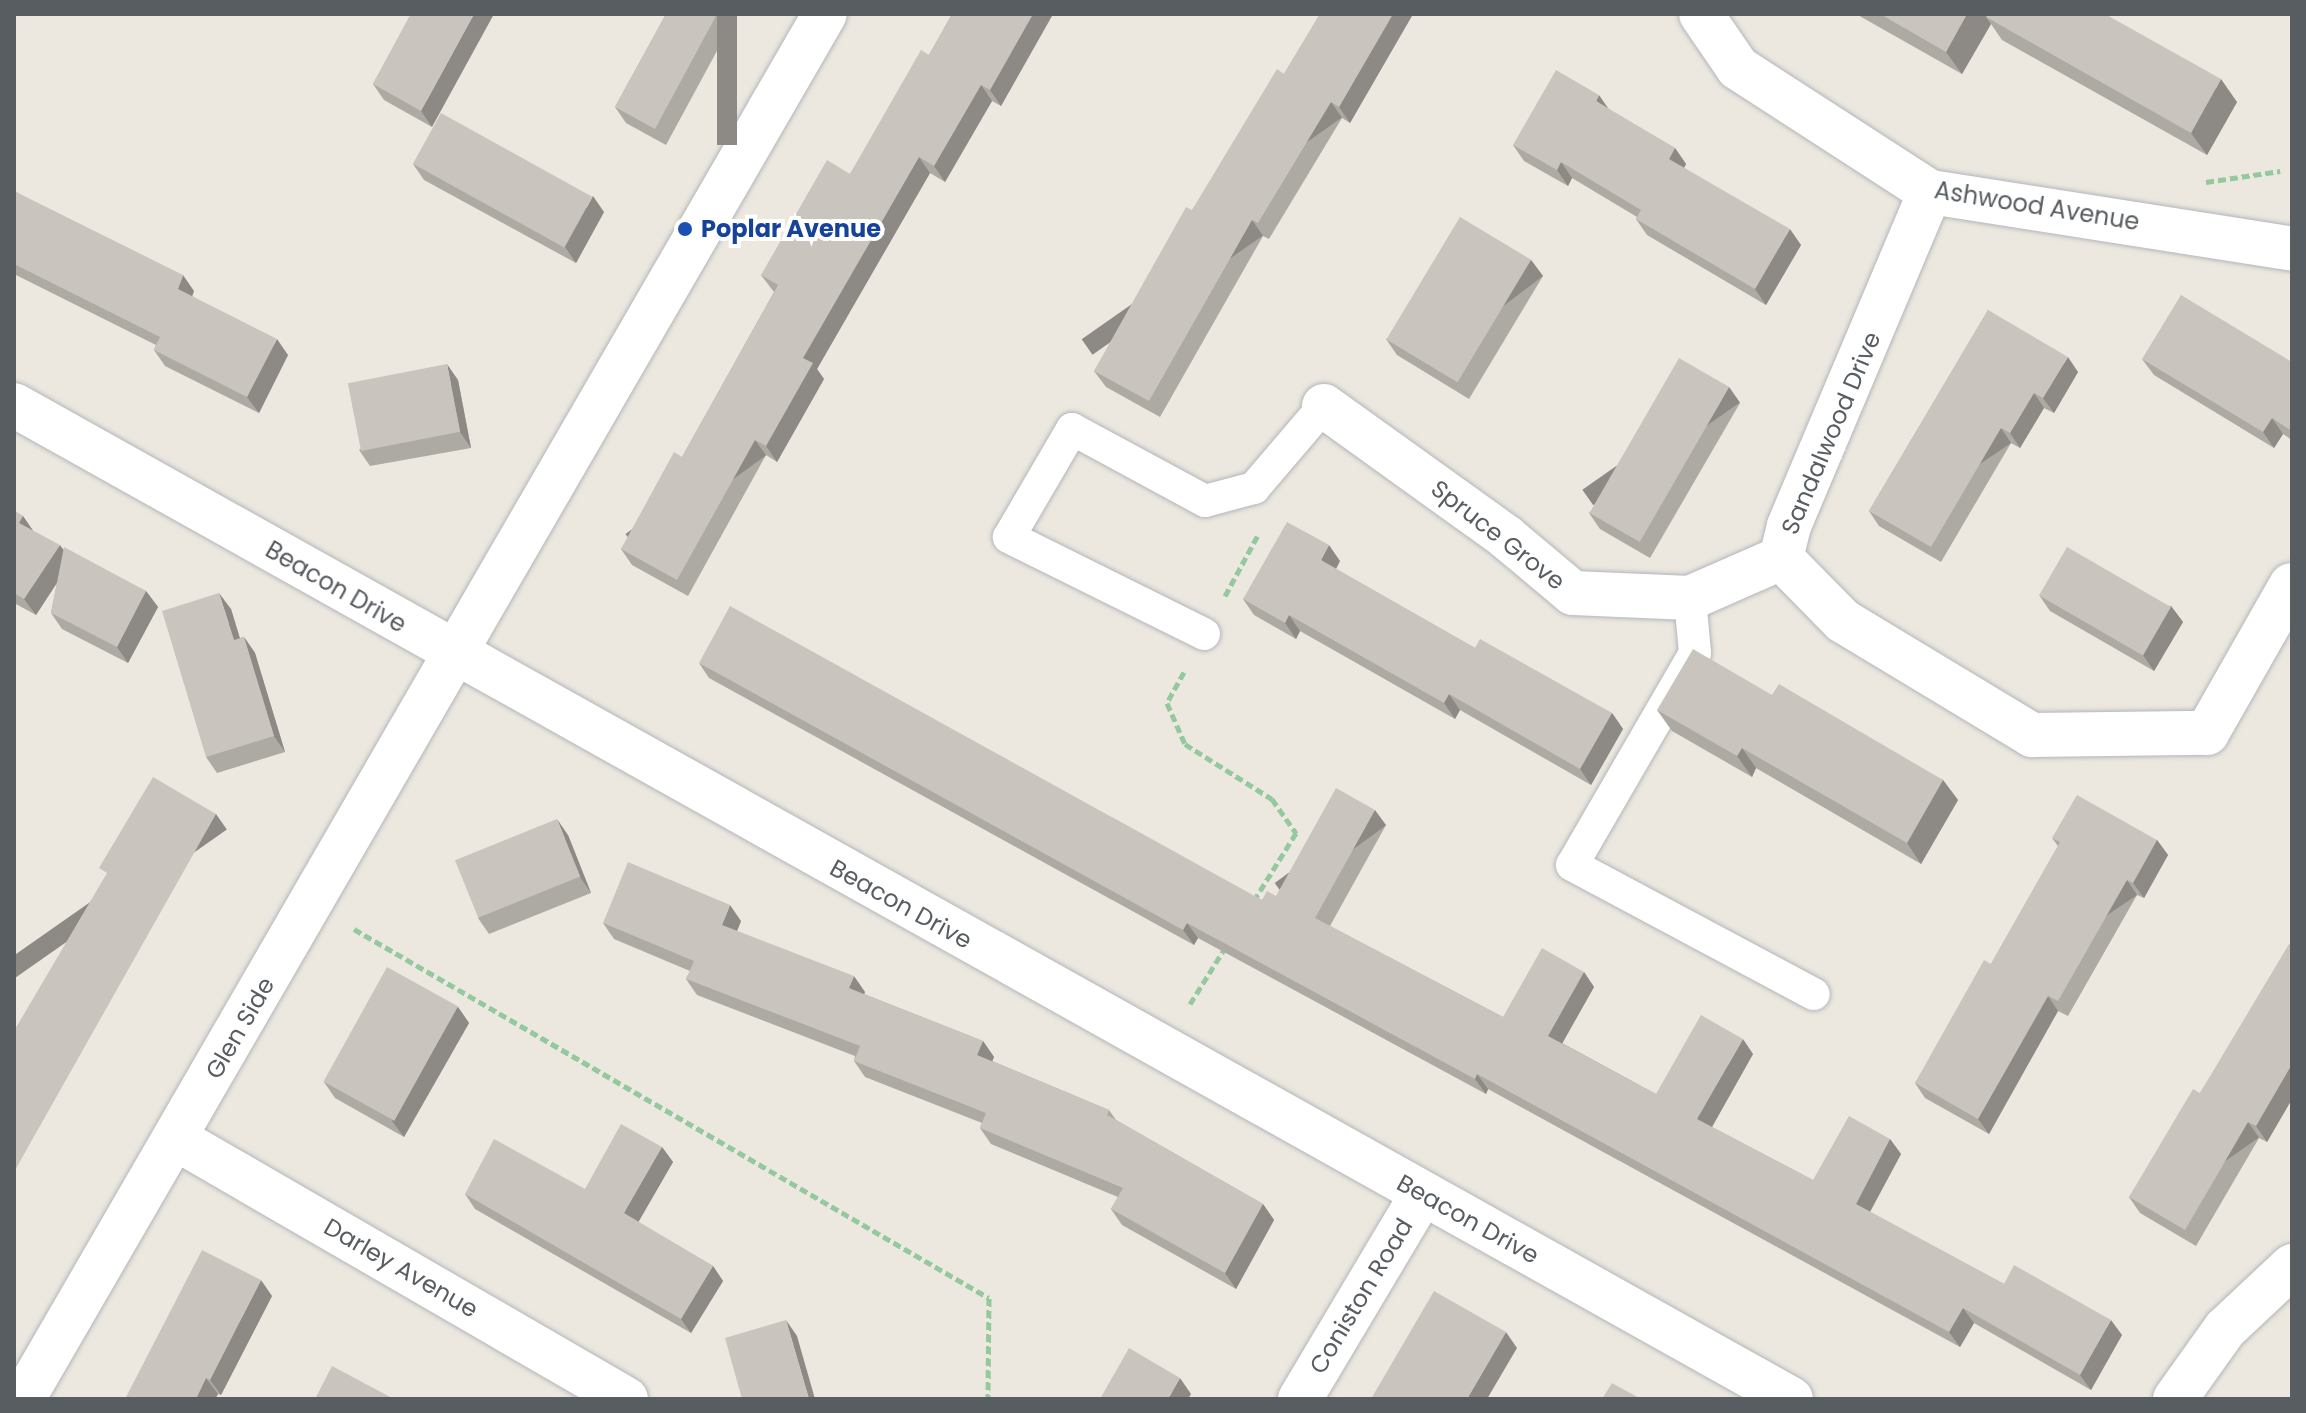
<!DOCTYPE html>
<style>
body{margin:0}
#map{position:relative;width:2306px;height:1413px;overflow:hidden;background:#ece8df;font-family:Poppins,sans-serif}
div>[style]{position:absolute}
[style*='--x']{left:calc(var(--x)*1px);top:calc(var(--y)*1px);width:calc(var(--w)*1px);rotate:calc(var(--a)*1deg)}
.path>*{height:5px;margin-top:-2.5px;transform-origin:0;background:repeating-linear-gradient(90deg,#94c99d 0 8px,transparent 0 12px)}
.roads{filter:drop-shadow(0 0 2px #b2b6bb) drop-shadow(0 0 2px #b2b6bb)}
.service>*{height:32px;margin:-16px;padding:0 16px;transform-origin:16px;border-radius:16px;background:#fff}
.minor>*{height:44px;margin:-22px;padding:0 22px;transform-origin:22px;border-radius:22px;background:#fff}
.wall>*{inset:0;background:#ada9a3}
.shaded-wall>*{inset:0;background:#8d8a85;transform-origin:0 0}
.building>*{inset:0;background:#c9c5be;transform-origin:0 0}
.dots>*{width:22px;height:22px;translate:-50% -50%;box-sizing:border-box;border:4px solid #fff;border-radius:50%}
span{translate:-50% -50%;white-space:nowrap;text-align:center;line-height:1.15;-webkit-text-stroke:8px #fff;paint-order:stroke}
.street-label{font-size:24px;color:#585d61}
.transit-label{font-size:24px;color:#164399;font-weight:700}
.left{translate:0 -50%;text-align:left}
.frame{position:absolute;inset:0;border:16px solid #585d61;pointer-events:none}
</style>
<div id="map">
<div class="path">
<div style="--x:2206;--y:182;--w:75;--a:-8.5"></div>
<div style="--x:1225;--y:596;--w:69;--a:-61.6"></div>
<div style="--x:1184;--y:672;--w:35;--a:119"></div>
<div style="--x:1167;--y:703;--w:45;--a:66.3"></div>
<div style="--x:1185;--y:744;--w:103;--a:32.3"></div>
<div style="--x:1272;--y:799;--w:42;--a:54.8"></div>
<div style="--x:1296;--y:833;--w:81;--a:121.9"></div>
<div style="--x:354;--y:929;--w:734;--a:30.16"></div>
<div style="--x:989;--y:1298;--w:101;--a:90.6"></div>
<div style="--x:1190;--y:1004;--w:66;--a:-58"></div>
</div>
<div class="roads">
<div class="service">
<div style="--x:1690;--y:598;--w:55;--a:84.8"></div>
<div style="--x:1695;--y:653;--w:245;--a:120.1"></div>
<div style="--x:1572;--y:865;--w:274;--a:28.1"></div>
<div style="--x:1204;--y:634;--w:218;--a:-153.6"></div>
<div style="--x:1009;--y:537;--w:125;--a:-59.7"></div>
<div style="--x:1072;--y:429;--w:151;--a:28.4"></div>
<div style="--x:1205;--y:501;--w:51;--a:-14.9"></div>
<div style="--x:1254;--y:488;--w:108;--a:-49.5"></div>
</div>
<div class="minor">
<div style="--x:1701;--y:14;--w:65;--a:55.6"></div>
<div style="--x:1738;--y:68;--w:229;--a:32.9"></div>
<div style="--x:1930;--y:192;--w:366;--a:8.9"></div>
<div style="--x:1930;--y:192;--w:363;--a:112.9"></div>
<div style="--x:1789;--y:526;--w:33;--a:104"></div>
<div style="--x:1781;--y:558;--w:88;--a:45.5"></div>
<div style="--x:1843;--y:621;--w:221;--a:31.1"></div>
<div style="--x:2032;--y:735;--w:175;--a:-0.7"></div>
<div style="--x:2207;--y:733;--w:170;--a:-60.4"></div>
<div style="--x:14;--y:405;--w:2036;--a:29.22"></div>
<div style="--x:1324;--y:406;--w:224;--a:35.7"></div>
<div style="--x:1506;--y:537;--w:87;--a:39.9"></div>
<div style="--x:1573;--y:593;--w:117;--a:2.4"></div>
<div style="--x:1690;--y:598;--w:99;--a:-23.7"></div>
<div style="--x:175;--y:1138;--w:521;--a:30.06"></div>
<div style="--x:23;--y:1399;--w:1600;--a:-59.93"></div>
<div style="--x:1300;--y:1399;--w:239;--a:-59.2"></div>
<div style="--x:2175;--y:1399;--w:86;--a:-54.5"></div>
<div style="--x:2225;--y:1329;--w:92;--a:-43.2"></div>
</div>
</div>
<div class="wall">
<div style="clip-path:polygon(411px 14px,432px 127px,384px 100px,373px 84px)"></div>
<div style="clip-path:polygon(666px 14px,737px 14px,666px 145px,626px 123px,615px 107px)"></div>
<div style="clip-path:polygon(952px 14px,1053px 14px,1001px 106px,992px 101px,945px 182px,930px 173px,817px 369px,824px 379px,777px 462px,766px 455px,688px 596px,632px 565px,621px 549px,682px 457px,774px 292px,761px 275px,850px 174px,929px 55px)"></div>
<div style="clip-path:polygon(1320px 14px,1413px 14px,1350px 123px,1342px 118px,1269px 239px,1263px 236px,1160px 417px,1106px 387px,1094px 371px,1192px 210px,1284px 74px)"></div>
<div style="clip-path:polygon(1856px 14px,2105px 14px,2237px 102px,2207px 155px,2002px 40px,1991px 24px,1962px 74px)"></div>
<div style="clip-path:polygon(1608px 109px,1675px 148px,1686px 164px,1684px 168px,1801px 245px,1766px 305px,1647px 235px,1636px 219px,1637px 217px,1572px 178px,1568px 186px,1524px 161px,1513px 145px)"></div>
<div style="clip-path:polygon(413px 164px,604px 212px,576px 263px,424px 180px)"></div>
<div style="clip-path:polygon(14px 191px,194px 291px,192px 296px,288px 355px,259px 413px,165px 366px,154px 350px,156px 345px,14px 274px)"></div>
<div style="clip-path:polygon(1531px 260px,1543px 276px,1469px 399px,1397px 355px,1386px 339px)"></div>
<div style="clip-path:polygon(1988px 310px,2078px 372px,2054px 413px,2044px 408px,2020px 448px,2011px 443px,1941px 562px,1879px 526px,1869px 511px)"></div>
<div style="clip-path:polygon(2142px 359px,2292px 362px,2292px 440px,2283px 434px,2274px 448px,2154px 375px)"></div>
<div style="clip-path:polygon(458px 380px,471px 448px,370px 466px,359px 450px)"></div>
<div style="clip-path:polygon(1729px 387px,1740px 403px,1650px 558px,1600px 529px,1589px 513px)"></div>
<div style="clip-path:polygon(14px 511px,23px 516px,33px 531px,63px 549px,146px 591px,158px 607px,128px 663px,62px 629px,51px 613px,57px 583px,36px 615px,14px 603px)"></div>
<div style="clip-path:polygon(1340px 561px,1336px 569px,1475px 648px,1612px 713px,1623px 729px,1591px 785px,1460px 710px,1455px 719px,1300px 631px,1296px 639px,1254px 615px,1243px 599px)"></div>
<div style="clip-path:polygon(2039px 595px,2171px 606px,2183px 622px,2154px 671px,2050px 611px)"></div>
<div style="clip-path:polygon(231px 609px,240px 638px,244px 637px,255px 653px,285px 752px,217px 773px,206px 757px)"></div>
<div style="clip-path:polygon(699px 663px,1262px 900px,1276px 896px,1386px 825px,1330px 926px,1503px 1017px,1584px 972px,1594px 987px,1562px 1043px,1656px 1094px,1753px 1054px,1712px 1127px,1813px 1180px,1890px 1139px,1901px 1154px,1870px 1212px,2004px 1284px,2122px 1335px,2091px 1390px,1974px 1323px,1960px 1347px,1488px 1089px,1486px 1094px,1198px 938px,1194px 945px,709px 678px)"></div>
<div style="clip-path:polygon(1772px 695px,1943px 780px,1958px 800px,1921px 864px,1756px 768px,1752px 777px,1672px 731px,1657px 710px)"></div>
<div style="clip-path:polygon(568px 835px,591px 893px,489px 934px,478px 918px)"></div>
<div style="clip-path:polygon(2052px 838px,2157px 840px,2168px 855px,2144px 898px,2137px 895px,2068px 1016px,2058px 1011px,1989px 1134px,1925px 1098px,1915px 1083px,1991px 964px,2058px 846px)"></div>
<div style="clip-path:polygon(741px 921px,737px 931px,865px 992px,864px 994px,983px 1041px,994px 1057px,992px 1061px,1109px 1110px,1116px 1120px,1263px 1204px,1274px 1220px,1236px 1289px,1122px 1225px,1111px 1209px,1118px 1197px,991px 1144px,980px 1128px,982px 1123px,865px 1077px,854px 1061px,855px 1056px,697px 995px,686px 979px,690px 971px,614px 939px,603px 923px)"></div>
<div style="clip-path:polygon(2292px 946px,2292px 1099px,2267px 1142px,2259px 1138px,2196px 1246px,2140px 1213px,2129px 1197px,2200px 1093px)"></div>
<div style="clip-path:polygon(458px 1007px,469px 1023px,404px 1137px,335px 1098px,324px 1082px)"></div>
<div style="clip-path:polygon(662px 1147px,673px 1162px,638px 1222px,713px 1266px,723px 1281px,691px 1333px,475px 1209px,465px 1194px,585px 1189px)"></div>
<div style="clip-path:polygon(272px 1296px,221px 1395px,218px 1394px,215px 1399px,125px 1399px)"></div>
</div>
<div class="shaded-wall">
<div style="clip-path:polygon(474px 14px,494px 14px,432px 127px,421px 111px)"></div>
<div style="left:717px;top:14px;width:20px;height:131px"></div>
<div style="clip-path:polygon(1033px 14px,1053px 14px,1001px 106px,990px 90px)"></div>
<div style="clip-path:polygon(1393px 14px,1413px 14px,1350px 123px,1339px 107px)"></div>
<div style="clip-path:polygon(1967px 14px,1996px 14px,1986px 17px,1991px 24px,1962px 74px,1946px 52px)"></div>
<div style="clip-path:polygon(2221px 79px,2237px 102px,2207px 155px,2191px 133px)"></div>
<div style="clip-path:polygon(981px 85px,992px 101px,945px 182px,934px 166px)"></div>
<div style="clip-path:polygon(1599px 95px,1610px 111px,1596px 101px)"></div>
<div style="left:1331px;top:102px;width:19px;height:141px;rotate:55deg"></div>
<div style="clip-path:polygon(1675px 148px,1686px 164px,1680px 175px,1669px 159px)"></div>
<div style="clip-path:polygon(919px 157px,930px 173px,817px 369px,824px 379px,777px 462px,766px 446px,803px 358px)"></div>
<div style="clip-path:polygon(1561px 162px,1572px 178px,1568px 186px,1557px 170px)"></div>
<div style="clip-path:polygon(593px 196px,604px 212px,576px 263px,565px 247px)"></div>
<div style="left:1252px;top:220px;width:19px;height:208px;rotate:55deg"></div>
<div style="clip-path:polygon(1790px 229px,1801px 245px,1766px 305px,1755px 289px)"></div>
<div style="left:1531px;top:260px;width:20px;height:144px;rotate:53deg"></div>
<div style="clip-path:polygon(183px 275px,194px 291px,189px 305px,178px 289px)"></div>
<div style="clip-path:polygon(277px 339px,288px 355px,259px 413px,247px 397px)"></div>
<div style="clip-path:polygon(2068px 357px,2078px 372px,2054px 413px,2043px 398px)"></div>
<div style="clip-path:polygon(447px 364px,458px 380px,471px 448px,460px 432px)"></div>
<div style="left:1729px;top:387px;width:19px;height:179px;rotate:55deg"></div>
<div style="clip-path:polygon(2034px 393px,2044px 408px,2020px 448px,2010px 433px)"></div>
<div style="clip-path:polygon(2272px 418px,2283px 434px,2274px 448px,2263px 432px)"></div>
<div style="left:2001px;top:428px;width:18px;height:138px;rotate:56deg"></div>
<div style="left:755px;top:440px;width:19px;height:160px;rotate:54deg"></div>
<div style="clip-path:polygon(23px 516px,34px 532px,19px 523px)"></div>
<div style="clip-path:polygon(60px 545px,71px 561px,36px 615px,24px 599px)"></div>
<div style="clip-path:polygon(1329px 545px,1340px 561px,1332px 576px,1321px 560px)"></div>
<div style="clip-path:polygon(146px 591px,158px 607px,128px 663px,117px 647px)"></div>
<div style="clip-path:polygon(219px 593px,231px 609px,245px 656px,234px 640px)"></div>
<div style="clip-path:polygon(2171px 606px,2183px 622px,2154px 671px,2143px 655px)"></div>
<div style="clip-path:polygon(1289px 615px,1300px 631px,1296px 639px,1285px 623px)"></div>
<div style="clip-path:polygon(244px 637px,255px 653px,285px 752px,274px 736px)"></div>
<div style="clip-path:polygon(1449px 694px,1460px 710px,1455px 719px,1444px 703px)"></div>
<div style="clip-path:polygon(1612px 713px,1623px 729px,1591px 785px,1580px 769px)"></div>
<div style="clip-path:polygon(1742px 748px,1756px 768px,1752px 777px,1737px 756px)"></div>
<div style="clip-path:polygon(1943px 780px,1958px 800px,1921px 864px,1907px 843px)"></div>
<div style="left:1375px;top:810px;width:19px;height:124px;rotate:54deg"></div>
<div style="left:216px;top:814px;width:19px;height:411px;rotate:55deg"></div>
<div style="clip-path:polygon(557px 819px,568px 835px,591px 893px,580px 877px)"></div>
<div style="clip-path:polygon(2157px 840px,2168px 855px,2144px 898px,2133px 883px)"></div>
<div style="left:2127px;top:880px;width:18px;height:139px;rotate:56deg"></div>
<div style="clip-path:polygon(730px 905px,741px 921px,733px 941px,722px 925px)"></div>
<div style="clip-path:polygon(1187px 923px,1198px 938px,1194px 945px,1183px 930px)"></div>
<div style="clip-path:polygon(1584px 972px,1594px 987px,1558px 1051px,1548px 1036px)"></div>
<div style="clip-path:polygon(854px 976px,865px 992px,860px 1004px,849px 988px)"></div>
<div style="clip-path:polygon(2048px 996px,2058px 1011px,1989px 1134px,1978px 1119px)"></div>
<div style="clip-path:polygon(458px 1007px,469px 1023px,404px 1137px,392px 1121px)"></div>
<div style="clip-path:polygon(1743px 1039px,1753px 1054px,1708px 1134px,1697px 1119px)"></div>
<div style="clip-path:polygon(983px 1041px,994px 1057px,988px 1071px,977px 1055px)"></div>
<div style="clip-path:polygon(2292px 1064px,2292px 1099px,2267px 1142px,2256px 1126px)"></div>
<div style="clip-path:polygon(1477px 1074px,1488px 1089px,1486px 1094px,1475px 1079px)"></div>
<div style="left:2248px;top:1122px;width:19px;height:125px;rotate:55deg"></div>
<div style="clip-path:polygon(1890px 1139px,1901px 1154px,1866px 1219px,1856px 1204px)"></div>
<div style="clip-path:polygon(662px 1147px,673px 1162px,635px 1228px,624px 1213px)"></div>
<div style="clip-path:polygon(1263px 1204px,1274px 1220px,1236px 1289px,1225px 1273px)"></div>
<div style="clip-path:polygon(713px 1266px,723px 1281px,691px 1333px,681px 1319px)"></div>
<div style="clip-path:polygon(261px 1280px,272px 1296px,221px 1395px,210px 1380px)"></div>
<div style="clip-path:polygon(1963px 1308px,1974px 1323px,1960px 1347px,1949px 1332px)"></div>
<div style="clip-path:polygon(786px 1320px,797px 1336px,815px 1399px,809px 1399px)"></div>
<div style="clip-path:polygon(2111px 1320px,2122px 1335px,2091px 1390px,2080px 1375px)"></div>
<div style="clip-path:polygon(1506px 1332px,1517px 1348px,1487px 1399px,1467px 1399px)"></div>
<div style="clip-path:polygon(206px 1378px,218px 1394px,215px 1399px,196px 1399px)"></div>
<div style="clip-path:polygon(1180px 1378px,1191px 1394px,1188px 1399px,1168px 1399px)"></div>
</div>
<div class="building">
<div style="clip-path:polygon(411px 14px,474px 14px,421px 111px,373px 84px)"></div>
<div style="clip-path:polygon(666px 14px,717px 14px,655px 129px,615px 107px)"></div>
<div style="clip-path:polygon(952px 14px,1033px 14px,990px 90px,981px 85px,934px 166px,919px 157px,803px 358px,813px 363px,766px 446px,755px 440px,677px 580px,621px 549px,674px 452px,682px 457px,778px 285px,761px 275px,827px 160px,850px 174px,921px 50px,929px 55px)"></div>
<div style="clip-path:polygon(1320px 14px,1393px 14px,1339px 107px,1331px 102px,1258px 223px,1252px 220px,1149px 401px,1094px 371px,1186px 207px,1192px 210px,1277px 69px,1284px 74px)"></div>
<div style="clip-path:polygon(1880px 14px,1967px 14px,1946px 52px)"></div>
<div style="clip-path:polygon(1988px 14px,2105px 14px,2221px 79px,2191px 133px,1986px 17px)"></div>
<div style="clip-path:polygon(1556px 70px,1599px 95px,1596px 101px,1675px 148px,1669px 159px,1790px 229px,1755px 289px,1636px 219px,1641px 210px,1561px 162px,1557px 170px,1513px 145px)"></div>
<div style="left:441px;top:113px;width:173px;height:58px;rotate:29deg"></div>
<div style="clip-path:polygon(14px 191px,183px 275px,178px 289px,277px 339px,247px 397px,154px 350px,160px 337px,14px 264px)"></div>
<div style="left:1460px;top:217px;width:83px;height:143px;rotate:31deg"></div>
<div style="clip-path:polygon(2181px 295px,2292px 362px,2292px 431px,2272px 418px,2263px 432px,2142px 359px)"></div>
<div style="clip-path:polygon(1988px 310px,2068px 357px,2043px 398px,2034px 393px,2010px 433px,2001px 428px,1931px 547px,1869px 511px)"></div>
<div style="left:1679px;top:358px;width:58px;height:179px;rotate:30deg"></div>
<div style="left:447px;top:364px;width:69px;height:101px;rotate:79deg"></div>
<div style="clip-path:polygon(14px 511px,23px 516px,19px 523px,60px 545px,24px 599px,14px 593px)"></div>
<div style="clip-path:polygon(1287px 522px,1329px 545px,1321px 560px,1475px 648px,1480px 639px,1612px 713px,1580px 769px,1449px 694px,1444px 703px,1289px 615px,1285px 623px,1243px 599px)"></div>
<div style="clip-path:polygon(64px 547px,146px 591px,117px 647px,51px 613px)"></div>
<div style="left:2067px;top:547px;width:120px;height:56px;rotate:30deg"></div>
<div style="clip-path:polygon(219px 593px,234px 640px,244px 637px,274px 736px,206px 757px,162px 611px)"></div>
<div style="clip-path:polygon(730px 606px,1262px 900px,1267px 891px,1276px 896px,1336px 788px,1375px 810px,1315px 918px,1503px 1017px,1542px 948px,1584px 972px,1548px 1036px,1656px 1094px,1701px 1015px,1743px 1039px,1697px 1119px,1813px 1180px,1849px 1116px,1890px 1139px,1856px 1204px,2004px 1284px,2014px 1265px,2111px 1320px,2080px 1375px,1963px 1308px,1949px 1332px,1477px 1074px,1475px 1079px,1187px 923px,1183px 930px,699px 663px)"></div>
<div style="clip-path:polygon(1693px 649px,1772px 695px,1779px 684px,1943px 780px,1907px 843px,1742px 748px,1737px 756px,1657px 710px)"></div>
<div style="clip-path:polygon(153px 777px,216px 814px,14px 1172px,14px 1031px,107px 873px,99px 868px)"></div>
<div style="clip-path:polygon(2077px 795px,2157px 840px,2133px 883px,2127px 880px,2058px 1001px,2048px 996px,1978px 1119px,1915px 1083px,1984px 960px,1991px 964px,2060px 842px,2052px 838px)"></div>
<div style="left:557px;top:819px;width:62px;height:110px;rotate:68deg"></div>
<div style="clip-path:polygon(628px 862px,730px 905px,722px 925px,854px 976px,849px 988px,983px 1041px,977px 1055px,1109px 1110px,1107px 1115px,1263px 1204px,1225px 1273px,1111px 1209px,1123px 1188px,980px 1128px,986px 1113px,854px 1061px,860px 1046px,686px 979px,694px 961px,603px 923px)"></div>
<div style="clip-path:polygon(2289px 944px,2292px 946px,2292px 1064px,2256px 1126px,2248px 1122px,2185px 1230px,2129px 1197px,2193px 1089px,2200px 1093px)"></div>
<div style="left:387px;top:967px;width:81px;height:131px;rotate:29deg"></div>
<div style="clip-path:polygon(621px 1124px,662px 1147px,624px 1213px,713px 1266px,681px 1319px,465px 1194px,494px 1139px,585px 1189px)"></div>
<div style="clip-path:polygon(202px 1250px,261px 1280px,210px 1380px,206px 1378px,196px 1399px,125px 1399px)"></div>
<div style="clip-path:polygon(1434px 1291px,1506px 1332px,1467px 1399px,1371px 1399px)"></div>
<div style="clip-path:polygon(786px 1320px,809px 1399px,742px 1399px,725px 1338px)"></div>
<div style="clip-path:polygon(1129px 1348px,1180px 1378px,1168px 1399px,1100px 1399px)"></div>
<div style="clip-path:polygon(332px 1366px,394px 1399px,315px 1399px)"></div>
<div style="clip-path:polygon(1612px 1383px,1641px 1399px,1602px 1399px)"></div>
</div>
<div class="dots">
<div style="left:685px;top:229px;background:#1a4fb4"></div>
</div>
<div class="street-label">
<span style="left:2037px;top:206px;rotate:9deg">Ashwood Avenue</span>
<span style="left:1831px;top:433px;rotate:-67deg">Sandalwood Drive</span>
<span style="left:1498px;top:535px;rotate:38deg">Spruce Grove</span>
<span style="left:336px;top:587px;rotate:30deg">Beacon Drive</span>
<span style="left:901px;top:904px;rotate:29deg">Beacon Drive</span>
<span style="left:240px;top:1028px;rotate:-60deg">Glen Side</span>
<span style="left:1468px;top:1219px;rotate:29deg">Beacon Drive</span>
<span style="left:401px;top:1268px;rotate:30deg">Darley Avenue</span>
<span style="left:1361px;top:1296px;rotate:-59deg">Coniston Road</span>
</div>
<div class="transit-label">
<span class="left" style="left:701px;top:229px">Poplar Avenue</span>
</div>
<div class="frame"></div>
</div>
